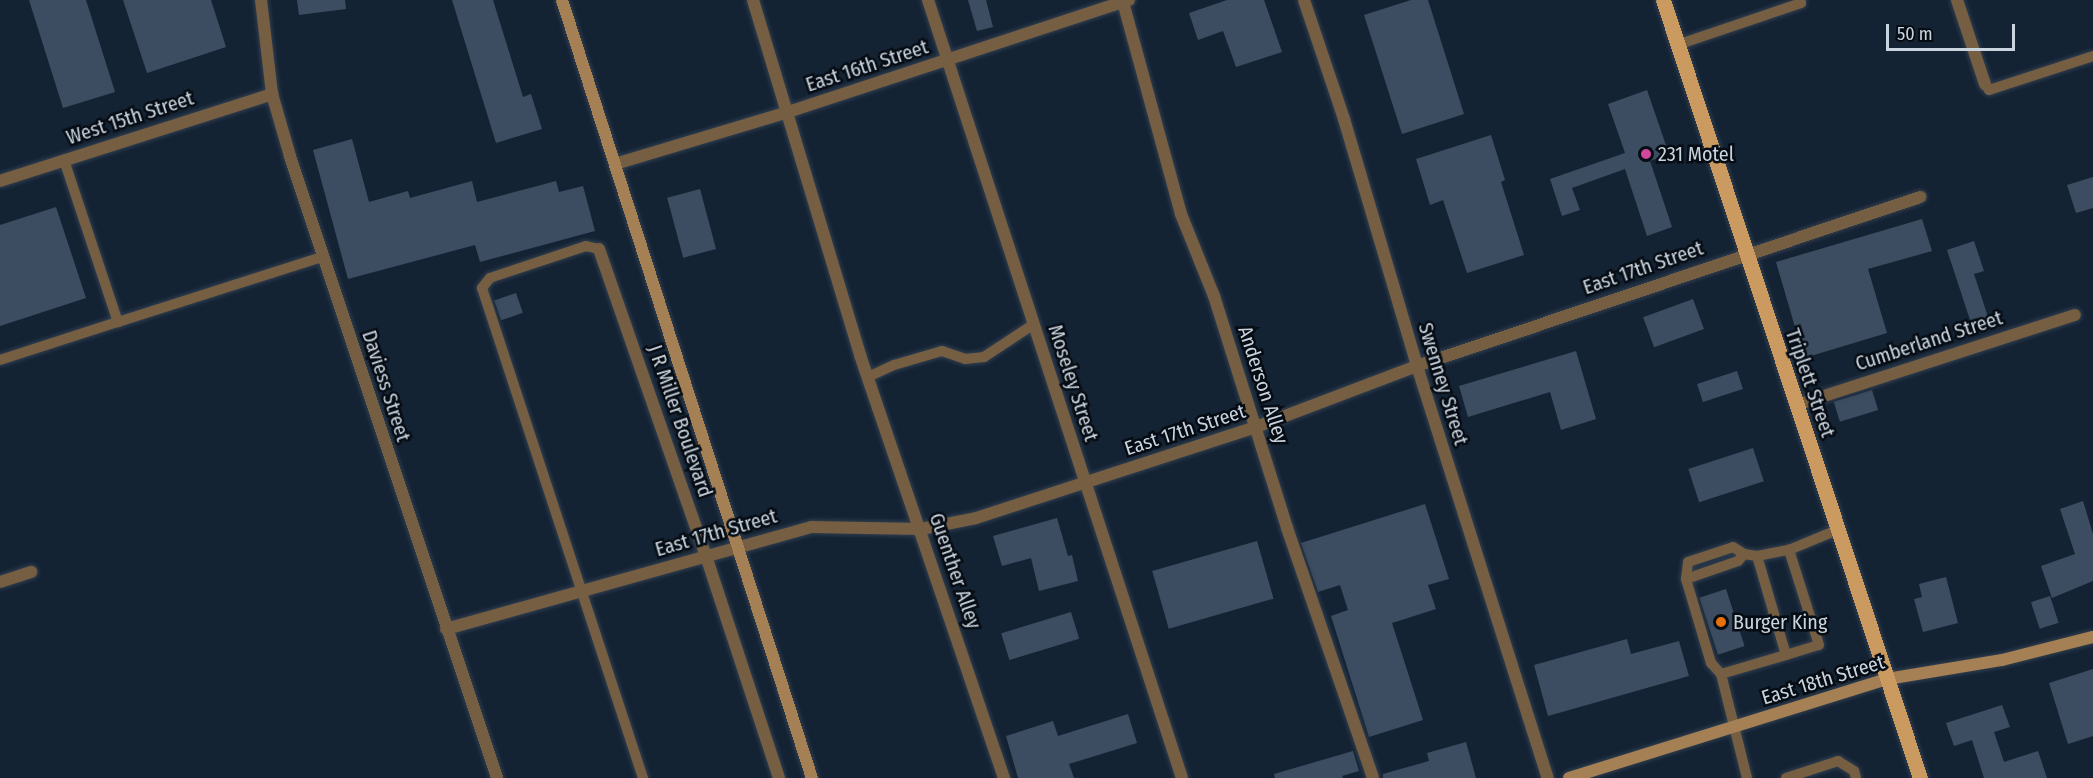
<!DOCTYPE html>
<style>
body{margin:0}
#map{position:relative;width:2093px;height:778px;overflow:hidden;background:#142334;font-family:"Fira Sans Condensed",sans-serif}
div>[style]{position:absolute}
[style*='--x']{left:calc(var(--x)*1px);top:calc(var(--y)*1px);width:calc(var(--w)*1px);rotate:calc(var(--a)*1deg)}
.building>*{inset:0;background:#3d4d61;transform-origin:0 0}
.roads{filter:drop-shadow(0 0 2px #313f4f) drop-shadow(0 0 2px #313f4f)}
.lane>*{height:10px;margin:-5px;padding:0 5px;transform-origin:5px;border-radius:5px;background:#765e43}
.street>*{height:12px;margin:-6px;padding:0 6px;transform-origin:6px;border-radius:6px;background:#765e43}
.secondary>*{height:12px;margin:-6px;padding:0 6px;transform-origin:6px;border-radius:6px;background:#a58054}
.primary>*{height:15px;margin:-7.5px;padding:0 7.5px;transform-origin:7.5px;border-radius:7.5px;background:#ca9a60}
.dots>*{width:16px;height:16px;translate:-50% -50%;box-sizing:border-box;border:3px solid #060c13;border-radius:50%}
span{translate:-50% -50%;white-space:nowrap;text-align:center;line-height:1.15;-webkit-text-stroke:5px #060c13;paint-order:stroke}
.street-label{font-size:20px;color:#cad4df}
.poi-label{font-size:20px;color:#cad4df}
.left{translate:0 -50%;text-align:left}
.scale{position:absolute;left:1886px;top:24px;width:129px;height:27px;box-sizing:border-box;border:3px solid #cad4df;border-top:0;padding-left:8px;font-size:18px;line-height:21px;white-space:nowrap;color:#cad4df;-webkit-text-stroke:4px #060c13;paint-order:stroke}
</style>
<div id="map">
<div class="building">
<div style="clip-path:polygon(29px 0,86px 0,115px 92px,63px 108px)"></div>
<div style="clip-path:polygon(123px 0,211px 0,226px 47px,147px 73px)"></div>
<div style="clip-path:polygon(297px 0,345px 0,346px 9px,299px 15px)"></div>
<div style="clip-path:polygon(452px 0,493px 0,523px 97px,531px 94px,542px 129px,496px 143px)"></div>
<div style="clip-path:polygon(968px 0,986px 0,993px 27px,977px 31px)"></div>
<div style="clip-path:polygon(1227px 0,1264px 0,1282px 52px,1236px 67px,1223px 31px,1198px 40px,1189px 13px)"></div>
<div style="clip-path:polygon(1411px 0,1428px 0,1464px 114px,1402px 134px,1364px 15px)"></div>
<div style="clip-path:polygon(1647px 90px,1669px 154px,1650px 161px,1672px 227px,1647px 236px,1625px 169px,1572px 188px,1580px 210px,1562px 216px,1550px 179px,1625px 153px,1608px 104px)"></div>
<div style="clip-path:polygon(1491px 135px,1505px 180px,1501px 182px,1524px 255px,1467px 273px,1443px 200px,1430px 205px,1416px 159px)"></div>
<div style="clip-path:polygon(352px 139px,369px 202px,408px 191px,410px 198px,472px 181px,477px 202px,556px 181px,559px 192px,583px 186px,595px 231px,480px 262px,475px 245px,348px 279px,313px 150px)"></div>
<div style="clip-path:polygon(2093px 177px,2093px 208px,2076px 213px,2067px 185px)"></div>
<div style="left:700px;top:189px;width:62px;height:34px;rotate:75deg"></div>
<div style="clip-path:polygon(56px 207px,86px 298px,0 326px,0 225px)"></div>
<div style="clip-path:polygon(1922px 219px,1932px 251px,1868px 269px,1887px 333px,1804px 358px,1776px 262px)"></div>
<div style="clip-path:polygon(1974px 241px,1984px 271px,1974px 274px,1989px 320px,1972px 326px,1947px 250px)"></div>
<div style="left:516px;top:293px;width:21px;height:23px;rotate:71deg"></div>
<div style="left:1693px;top:299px;width:32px;height:53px;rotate:70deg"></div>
<div style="clip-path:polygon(1576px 351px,1596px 419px,1561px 430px,1550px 392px,1468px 417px,1459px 386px)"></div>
<div style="left:1737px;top:371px;width:19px;height:42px;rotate:72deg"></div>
<div style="left:1872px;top:390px;width:21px;height:40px;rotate:73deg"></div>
<div style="left:1753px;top:448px;width:35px;height:68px;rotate:72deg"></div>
<div style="clip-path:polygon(2083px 501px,2093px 534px,2093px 581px,2052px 598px,2041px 566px,2075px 554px,2060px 509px)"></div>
<div style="clip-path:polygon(1425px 504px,1449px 579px,1428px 585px,1436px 609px,1392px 623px,1423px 720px,1369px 737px,1331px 616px,1348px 610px,1340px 585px,1318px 592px,1301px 543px)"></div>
<div style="clip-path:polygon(1057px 518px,1068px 556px,1072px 555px,1078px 581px,1039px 591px,1031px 558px,1002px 566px,993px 536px)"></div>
<div style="left:1257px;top:541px;width:60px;height:109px;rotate:74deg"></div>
<div style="clip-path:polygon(1946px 577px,1958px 623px,1923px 632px,1914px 599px,1922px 597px,1919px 584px)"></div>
<div style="left:1726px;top:589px;width:60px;height:28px;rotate:72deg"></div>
<div style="left:2050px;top:596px;width:28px;height:20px;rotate:72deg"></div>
<div style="left:1071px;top:612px;width:28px;height:73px;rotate:73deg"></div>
<div style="clip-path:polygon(1627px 639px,1631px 654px,1679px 641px,1689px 676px,1548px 716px,1534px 665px)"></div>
<div style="clip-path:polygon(2093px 669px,2093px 736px,2068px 744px,2049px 683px)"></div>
<div style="clip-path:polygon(2002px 705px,2010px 727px,1994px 732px,2004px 762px,2038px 751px,2047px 778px,1984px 778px,1972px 740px,1954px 746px,1946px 723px)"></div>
<div style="clip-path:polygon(1128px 714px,1137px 743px,1069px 764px,1074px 778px,1018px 778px,1006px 736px,1053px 721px,1058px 736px)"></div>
<div style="clip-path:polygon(1466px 742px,1476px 778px,1383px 778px,1383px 774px,1429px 761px,1427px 753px)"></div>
<div style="clip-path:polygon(1353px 751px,1359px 771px,1342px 776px,1343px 778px,1275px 778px,1274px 774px)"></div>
</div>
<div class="roads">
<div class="lane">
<div style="--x:1677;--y:45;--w:131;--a:-18.7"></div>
<div style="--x:1801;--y:3;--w:3;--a:-108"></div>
<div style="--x:1985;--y:84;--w:7;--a:56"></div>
<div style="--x:1989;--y:90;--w:109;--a:-18.1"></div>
<div style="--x:64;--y:160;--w:171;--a:71.6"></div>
<div style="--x:118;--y:322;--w:214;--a:-17.7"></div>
<div style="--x:599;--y:249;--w:13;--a:-167"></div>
<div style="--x:586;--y:246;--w:101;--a:161.6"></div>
<div style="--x:490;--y:278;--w:13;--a:129"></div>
<div style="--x:482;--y:288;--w:516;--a:71.81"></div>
<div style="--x:0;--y:360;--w:124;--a:-17.9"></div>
<div style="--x:868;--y:377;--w:29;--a:-25"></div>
<div style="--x:894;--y:365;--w:50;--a:-16.3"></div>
<div style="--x:942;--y:351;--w:24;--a:19"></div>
<div style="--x:965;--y:359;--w:19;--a:-6"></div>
<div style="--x:984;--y:357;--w:60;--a:-33.4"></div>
<div style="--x:1686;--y:579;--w:17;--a:-83"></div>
<div style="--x:1688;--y:562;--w:47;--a:-18.4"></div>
<div style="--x:1733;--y:547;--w:13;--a:32"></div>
<div style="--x:1786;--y:655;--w:34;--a:-17"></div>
<div style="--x:1819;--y:645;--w:100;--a:-107.5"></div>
<div style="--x:1721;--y:674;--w:15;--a:-132"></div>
<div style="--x:1711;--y:663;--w:88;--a:-106.6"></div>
<div style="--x:1686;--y:579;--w:55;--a:-19.1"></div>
<div style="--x:1738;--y:561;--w:9;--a:-49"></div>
<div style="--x:1744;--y:554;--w:13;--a:9"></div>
<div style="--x:1747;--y:778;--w:107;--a:-104"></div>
<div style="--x:1721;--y:674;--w:68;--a:-16.3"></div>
<div style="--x:1786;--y:655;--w:103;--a:-106.3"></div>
<div style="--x:1757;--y:556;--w:33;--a:-11"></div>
<div style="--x:1789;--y:550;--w:52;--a:-22.6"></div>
<div style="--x:1786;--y:778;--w:55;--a:-18.1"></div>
<div style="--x:1838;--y:761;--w:19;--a:32"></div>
<div style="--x:1854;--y:771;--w:7;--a:74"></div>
</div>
<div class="street">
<div style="--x:261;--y:0;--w:95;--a:83.3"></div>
<div style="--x:272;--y:94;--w:65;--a:73.8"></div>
<div style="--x:290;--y:156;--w:656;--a:71.59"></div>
<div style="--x:753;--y:0;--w:371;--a:73.2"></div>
<div style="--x:860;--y:355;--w:447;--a:71.2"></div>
<div style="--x:928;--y:0;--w:818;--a:71.92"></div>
<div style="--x:1304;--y:0;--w:126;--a:71.4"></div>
<div style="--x:1344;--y:119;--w:258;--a:73.5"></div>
<div style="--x:1417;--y:366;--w:432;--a:72.4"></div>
<div style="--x:1957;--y:0;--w:89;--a:71.6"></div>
<div style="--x:1123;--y:2;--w:220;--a:74.7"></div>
<div style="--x:1181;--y:214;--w:88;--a:68.1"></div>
<div style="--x:1214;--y:296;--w:243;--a:72.5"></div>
<div style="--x:1287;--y:528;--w:264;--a:71"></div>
<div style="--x:615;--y:164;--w:181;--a:-16.7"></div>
<div style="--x:788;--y:112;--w:359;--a:-18.2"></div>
<div style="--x:0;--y:181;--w:286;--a:-17.7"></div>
<div style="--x:599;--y:249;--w:325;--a:70.8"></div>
<div style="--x:706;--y:556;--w:234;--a:71.8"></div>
<div style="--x:1796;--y:405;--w:293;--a:-17.9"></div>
<div style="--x:0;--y:582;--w:33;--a:-18"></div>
<div style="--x:446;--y:629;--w:379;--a:-15.6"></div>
<div style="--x:811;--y:527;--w:110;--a:1"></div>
<div style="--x:921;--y:529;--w:56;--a:-11.3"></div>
<div style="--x:976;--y:518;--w:294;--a:-18"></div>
<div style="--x:1256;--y:427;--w:172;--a:-20.8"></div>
<div style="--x:1417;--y:366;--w:531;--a:-18.57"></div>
</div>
<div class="secondary">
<div style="--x:562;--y:0;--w:817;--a:72.19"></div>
<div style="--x:1569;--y:778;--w:333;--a:-17.3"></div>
<div style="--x:1887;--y:679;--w:117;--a:-9.4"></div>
<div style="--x:2002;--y:660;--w:94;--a:-14.2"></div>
</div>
<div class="primary">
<div style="--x:1663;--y:0;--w:819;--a:71.72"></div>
</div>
</div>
<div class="dots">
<div style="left:1646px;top:154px;background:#d1479c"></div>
<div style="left:1721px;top:622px;background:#e8710a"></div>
</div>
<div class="street-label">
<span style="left:867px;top:66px;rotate:-18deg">East 16th Street</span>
<span style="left:130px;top:118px;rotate:-18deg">West 15th Street</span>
<span style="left:1643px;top:268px;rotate:-19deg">East 17th Street</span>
<span style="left:1929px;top:341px;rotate:-18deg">Cumberland Street</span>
<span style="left:1073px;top:383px;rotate:72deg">Moseley Street</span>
<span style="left:1810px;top:383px;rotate:71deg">Triplett Street</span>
<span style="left:1443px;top:384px;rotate:73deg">Swenney Street</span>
<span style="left:1263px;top:385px;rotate:72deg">Anderson Alley</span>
<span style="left:386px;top:386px;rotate:72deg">Daviess Street</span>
<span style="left:680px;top:421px;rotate:71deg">J R Miller Boulevard</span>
<span style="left:1185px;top:430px;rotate:-18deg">East 17th Street</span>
<span style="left:716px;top:533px;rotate:-16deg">East 17th Street</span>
<span style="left:955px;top:571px;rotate:71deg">Guenther Alley</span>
<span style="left:1823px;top:680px;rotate:-17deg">East 18th Street</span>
</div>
<div class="poi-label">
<span class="left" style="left:1658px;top:154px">231 Motel</span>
<span class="left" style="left:1733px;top:622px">Burger King</span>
</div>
<div class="scale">50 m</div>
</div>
